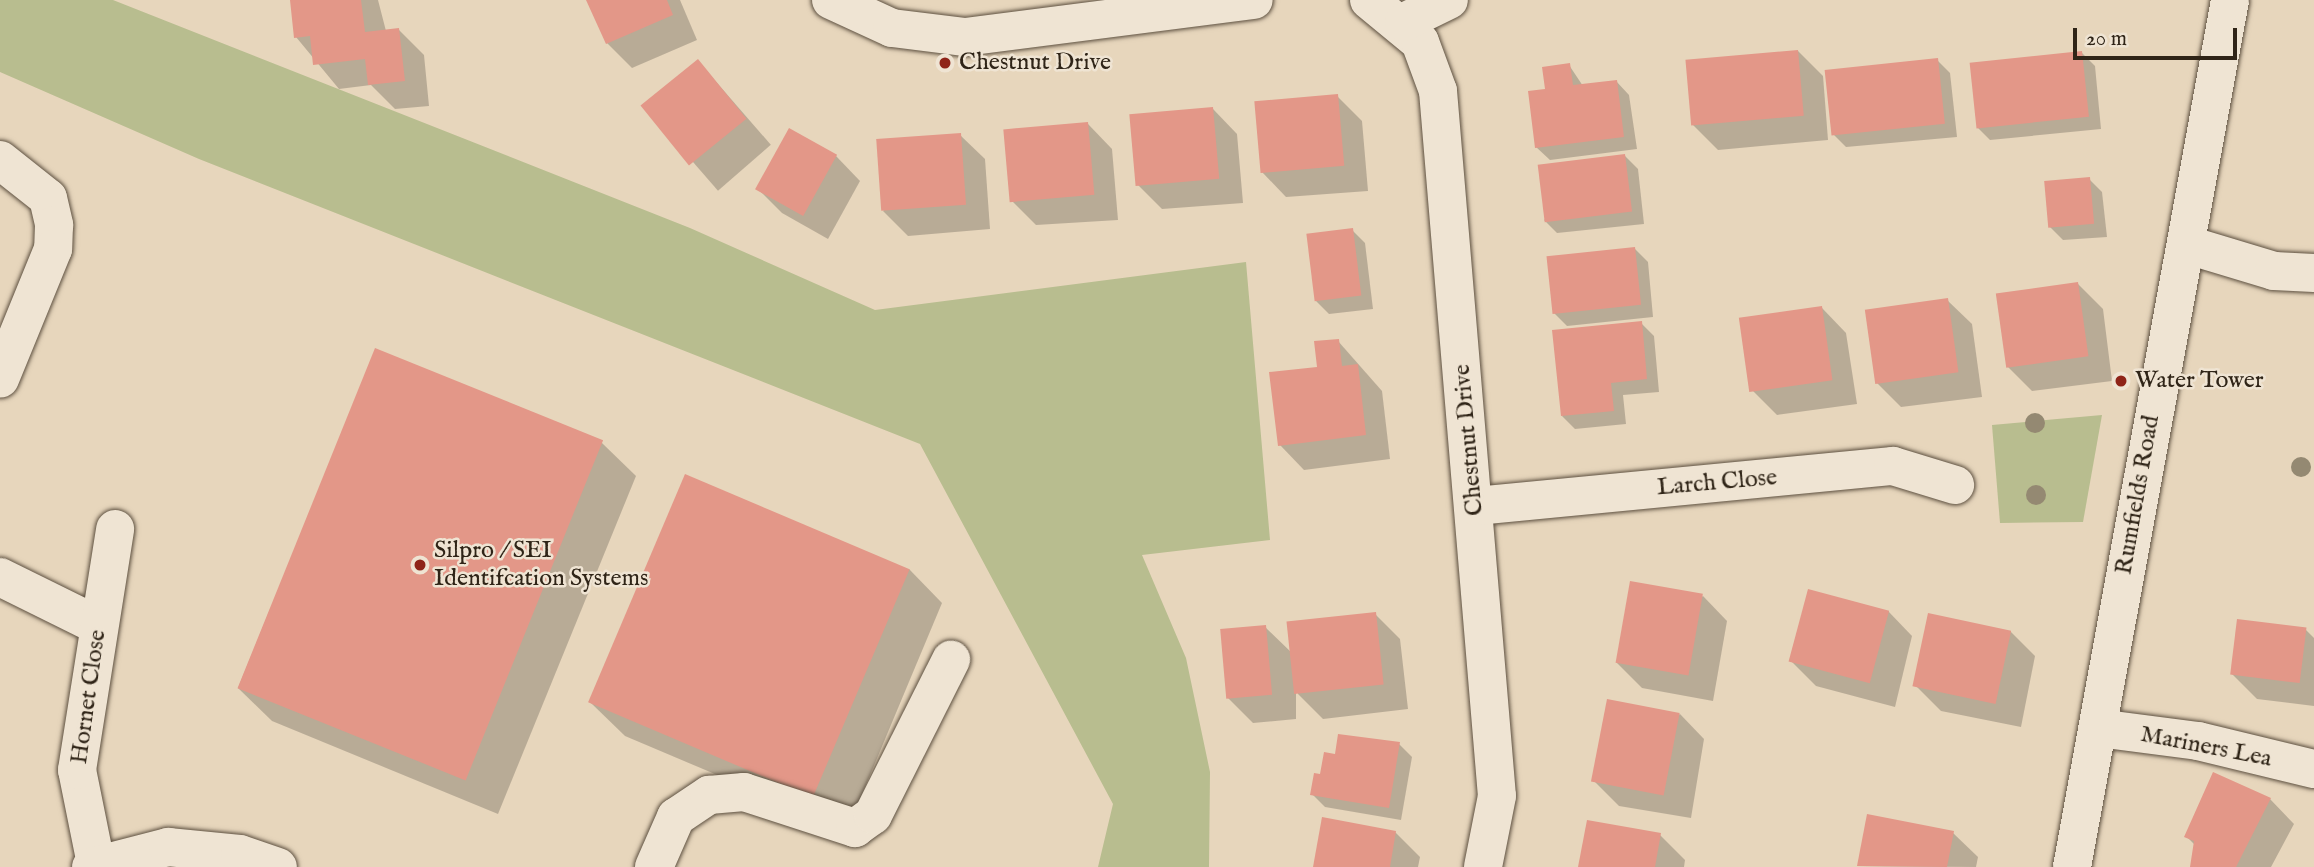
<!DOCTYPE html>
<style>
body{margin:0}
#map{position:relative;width:2314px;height:867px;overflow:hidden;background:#e7d6bc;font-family:"IM FELL English",serif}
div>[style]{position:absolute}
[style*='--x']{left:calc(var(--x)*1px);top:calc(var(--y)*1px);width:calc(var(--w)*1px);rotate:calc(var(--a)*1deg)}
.green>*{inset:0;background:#b8bd8f}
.shadow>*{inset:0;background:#0003;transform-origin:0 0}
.building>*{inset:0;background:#e39788;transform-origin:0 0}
.roads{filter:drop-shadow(0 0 2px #5d5040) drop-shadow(0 0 2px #5d5040)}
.minor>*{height:38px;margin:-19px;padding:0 19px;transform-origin:19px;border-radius:19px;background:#efe4d3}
.trees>*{width:20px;height:20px;margin:-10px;border-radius:50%;background:#948972}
.dots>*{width:19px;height:19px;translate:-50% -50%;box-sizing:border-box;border:4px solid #efe4d3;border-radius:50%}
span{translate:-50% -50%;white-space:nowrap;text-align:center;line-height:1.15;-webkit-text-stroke:5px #efe4d3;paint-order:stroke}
.poi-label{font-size:24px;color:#2f2417}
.left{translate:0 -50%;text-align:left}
.street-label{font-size:24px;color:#2f2417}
.scale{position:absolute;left:2073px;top:28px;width:164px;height:32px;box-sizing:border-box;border:4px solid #2f2417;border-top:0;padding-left:9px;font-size:21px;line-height:24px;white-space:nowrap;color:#2f2417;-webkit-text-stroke:5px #efe4d3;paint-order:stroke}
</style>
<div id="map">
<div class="green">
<div style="clip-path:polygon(0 0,113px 0,690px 228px,875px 310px,1246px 262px,1270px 540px,1142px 555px,1186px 658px,1210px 772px,1209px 867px,1098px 867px,1113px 804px,920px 444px,199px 159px,0 72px)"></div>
<div style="clip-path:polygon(2102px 415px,2083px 522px,2000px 523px,1992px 425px)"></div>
</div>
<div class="shadow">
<div style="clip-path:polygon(292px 0,378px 0,386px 31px,399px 30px,424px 55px,429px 106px,395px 109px,371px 85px,339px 89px,296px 37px)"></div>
<div style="clip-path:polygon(588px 0,680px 0,697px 40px,632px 68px,607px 43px)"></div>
<div style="clip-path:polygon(1798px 51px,1823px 76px,1828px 140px,1718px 150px,1693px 125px)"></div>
<div style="clip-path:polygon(2082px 53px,2095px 66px,2101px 129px,1990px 140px,1977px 127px)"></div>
<div style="clip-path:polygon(1937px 60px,1950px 73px,1957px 137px,1846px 147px,1833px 134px)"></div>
<div style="left:698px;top:61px;width:111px;height:70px;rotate:49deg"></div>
<div style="clip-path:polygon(1569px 65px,1583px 86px,1616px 81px,1629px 95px,1637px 149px,1550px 160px,1536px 147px,1547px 90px)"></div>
<div style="clip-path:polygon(1337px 96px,1362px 121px,1368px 191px,1286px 197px,1262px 172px)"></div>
<div style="clip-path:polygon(1213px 109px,1237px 134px,1243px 203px,1162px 209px,1137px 184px)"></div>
<div style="clip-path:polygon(1088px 124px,1112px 149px,1118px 220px,1036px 225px,1011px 200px)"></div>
<div style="clip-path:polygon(960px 135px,985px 159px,990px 229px,908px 236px,883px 211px)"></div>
<div style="clip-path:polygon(836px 156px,860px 181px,828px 239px,782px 213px,757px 188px)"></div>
<div style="clip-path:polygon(1625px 156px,1638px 169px,1644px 224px,1557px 233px,1544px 220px)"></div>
<div style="clip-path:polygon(2089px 179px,2102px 192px,2107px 237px,2063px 240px,2050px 227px)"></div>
<div style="clip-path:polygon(1352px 230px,1365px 243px,1373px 309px,1329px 314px,1316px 301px)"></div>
<div style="clip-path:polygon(1635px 249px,1648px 262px,1653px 317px,1567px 326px,1554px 313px)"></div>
<div style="clip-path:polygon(2078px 284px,2103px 309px,2112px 381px,2032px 391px,2007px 366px)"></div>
<div style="clip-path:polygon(1947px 300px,1972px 324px,1982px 397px,1901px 407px,1876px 382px)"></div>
<div style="clip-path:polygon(1822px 308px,1846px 333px,1857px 404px,1777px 415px,1752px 390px)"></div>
<div style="clip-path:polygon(1641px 323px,1654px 336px,1659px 392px,1623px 395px,1626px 424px,1575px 429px,1562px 416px)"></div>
<div style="clip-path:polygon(1338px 341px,1382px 391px,1390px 459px,1304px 470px,1280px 445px)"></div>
<div style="clip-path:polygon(376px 350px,602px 443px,636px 476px,498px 814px,272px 721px,238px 688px)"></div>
<div style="clip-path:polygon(909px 569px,942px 603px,847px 830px,625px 736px,591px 703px)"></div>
<div style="clip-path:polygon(1703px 596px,1727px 621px,1713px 701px,1642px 688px,1617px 663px)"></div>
<div style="clip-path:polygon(1888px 611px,1912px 636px,1895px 707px,1816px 686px,1791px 661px)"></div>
<div style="clip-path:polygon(1375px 614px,1400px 639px,1408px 709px,1323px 719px,1298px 694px,1296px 682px,1296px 719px,1253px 723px,1228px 698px,1265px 627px,1293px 654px)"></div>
<div style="clip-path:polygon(2305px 629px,2314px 638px,2314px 706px,2257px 699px,2232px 674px)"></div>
<div style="clip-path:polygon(2010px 631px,2035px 656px,2021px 727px,1941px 711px,1916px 686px)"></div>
<div style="clip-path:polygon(1680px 714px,1704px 739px,1691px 818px,1619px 806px,1594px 781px)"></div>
<div style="clip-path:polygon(1399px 744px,1412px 757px,1401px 820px,1325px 807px,1312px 794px,1336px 756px)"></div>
<div style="clip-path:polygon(2270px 799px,2294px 824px,2271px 867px,2192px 867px,2195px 845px,2186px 836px)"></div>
<div style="clip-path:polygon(1395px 832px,1420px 857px,1418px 867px,1315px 867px)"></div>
<div style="clip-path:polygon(1953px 833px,1978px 857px,1976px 867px,1859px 866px)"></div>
<div style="clip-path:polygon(1660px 835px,1685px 860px,1684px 867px,1580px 867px)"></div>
</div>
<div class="building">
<div style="clip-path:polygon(290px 0,361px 0,365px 32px,399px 28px,405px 81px,368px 85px,365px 59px,313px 65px,310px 36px,294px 38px)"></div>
<div style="clip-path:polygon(586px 0,667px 0,673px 15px,606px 44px)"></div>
<div style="left:1798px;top:50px;width:66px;height:113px;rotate:85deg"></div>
<div style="left:2082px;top:51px;width:66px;height:113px;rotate:84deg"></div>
<div style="left:1938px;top:58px;width:66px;height:114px;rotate:84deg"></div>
<div style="left:698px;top:59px;width:77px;height:74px;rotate:51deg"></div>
<div style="clip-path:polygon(1570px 63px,1573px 85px,1617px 80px,1624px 137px,1535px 148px,1528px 91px,1545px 89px,1542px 67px)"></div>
<div style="left:1338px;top:94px;width:72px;height:84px;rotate:85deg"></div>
<div style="left:1213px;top:107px;width:72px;height:84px;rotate:85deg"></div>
<div style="left:1088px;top:122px;width:73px;height:85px;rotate:85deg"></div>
<div style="left:789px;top:128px;width:55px;height:70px;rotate:29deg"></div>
<div style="left:961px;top:133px;width:72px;height:85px;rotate:86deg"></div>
<div style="left:1625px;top:154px;width:58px;height:88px;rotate:83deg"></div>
<div style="left:2090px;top:177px;width:47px;height:46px;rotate:85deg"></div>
<div style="left:1353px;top:228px;width:68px;height:47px;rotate:83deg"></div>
<div style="left:1635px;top:247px;width:58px;height:89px;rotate:84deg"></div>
<div style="left:2078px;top:282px;width:75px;height:83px;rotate:82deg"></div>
<div style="left:1948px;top:298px;width:75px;height:84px;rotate:82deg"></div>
<div style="left:1822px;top:306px;width:75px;height:84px;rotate:82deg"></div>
<div style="clip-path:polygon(1642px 321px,1647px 379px,1611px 383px,1614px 411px,1561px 416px,1552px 330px)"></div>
<div style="clip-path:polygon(1339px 339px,1342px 366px,1358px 364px,1366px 435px,1278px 446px,1269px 372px,1317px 367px,1314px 341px)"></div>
<div style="left:375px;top:348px;width:246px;height:367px;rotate:22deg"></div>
<div style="left:685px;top:474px;width:244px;height:248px;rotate:23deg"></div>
<div style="left:1630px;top:581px;width:74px;height:83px;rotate:10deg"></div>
<div style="left:1808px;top:589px;width:84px;height:75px;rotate:15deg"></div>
<div style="left:1376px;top:612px;width:73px;height:90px;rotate:84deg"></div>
<div style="left:1928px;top:613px;width:85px;height:75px;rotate:12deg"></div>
<div style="left:2237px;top:619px;width:70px;height:56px;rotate:7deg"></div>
<div style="left:1266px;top:625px;width:70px;height:46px;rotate:85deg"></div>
<div style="left:1607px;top:699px;width:74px;height:84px;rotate:11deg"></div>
<div style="clip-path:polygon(1338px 734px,1400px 742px,1389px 808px,1310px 795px,1314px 773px,1320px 774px,1324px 752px,1335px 754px)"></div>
<div style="clip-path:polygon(2213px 772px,2271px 798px,2236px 867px,2190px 867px,2194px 841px,2184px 837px)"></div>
<div style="clip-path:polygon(1867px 814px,1954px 831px,1947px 867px,1857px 866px)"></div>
<div style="clip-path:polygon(1322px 817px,1396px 831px,1390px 867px,1313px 867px)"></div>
<div style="clip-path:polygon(1587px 820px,1661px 833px,1655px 867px,1578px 867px)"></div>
</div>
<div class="roads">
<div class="minor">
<div style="--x:831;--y:0;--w:67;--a:24.7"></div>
<div style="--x:892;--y:28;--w:74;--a:7"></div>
<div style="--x:965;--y:37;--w:291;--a:-7.3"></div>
<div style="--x:1369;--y:0;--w:66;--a:39.5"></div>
<div style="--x:1420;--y:42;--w:52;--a:69.8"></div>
<div style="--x:1438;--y:91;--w:707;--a:85.22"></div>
<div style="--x:1497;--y:796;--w:72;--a:101.2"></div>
<div style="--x:1404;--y:22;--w:50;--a:-26.1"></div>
<div style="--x:0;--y:160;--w:61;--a:38.4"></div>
<div style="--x:48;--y:198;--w:28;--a:77"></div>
<div style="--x:54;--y:225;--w:24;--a:92"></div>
<div style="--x:53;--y:249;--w:140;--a:112.2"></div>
<div style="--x:2188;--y:245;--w:90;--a:16.8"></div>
<div style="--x:2274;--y:271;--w:40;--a:2.9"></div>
<div style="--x:1476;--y:506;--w:419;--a:-5.5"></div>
<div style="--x:1893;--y:466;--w:65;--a:17"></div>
<div style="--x:0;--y:577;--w:110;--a:26.3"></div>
<div style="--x:2098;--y:728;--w:101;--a:7.4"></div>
<div style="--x:2198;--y:741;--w:119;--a:13.6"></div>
<div style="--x:96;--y:864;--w:96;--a:-101.4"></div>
<div style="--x:77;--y:770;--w:244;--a:-81"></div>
<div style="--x:91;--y:867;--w:80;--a:-14.6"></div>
<div style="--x:168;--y:847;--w:72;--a:5.6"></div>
<div style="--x:240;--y:854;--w:40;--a:18.9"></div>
<div style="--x:654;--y:867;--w:55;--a:-66.3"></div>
<div style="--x:676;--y:817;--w:40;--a:-34"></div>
<div style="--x:709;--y:795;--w:35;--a:-5"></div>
<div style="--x:744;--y:792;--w:117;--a:18"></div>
<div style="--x:855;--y:828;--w:22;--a:-36"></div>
<div style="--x:873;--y:815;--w:174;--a:-63.3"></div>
<div style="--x:2072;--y:867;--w:881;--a:-79.67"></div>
</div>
</div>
<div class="trees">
<div style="left:2035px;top:423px"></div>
<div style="left:2301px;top:467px"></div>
<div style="left:2036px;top:495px"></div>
</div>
<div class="dots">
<div style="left:945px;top:63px;background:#8f2418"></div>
<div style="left:2121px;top:381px;background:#8f2418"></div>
<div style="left:420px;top:565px;background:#8f2418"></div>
</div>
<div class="poi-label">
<span class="left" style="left:959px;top:63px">Chestnut Drive</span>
<span class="left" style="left:2135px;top:381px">Water Tower</span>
<span class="left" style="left:434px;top:565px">Silpro / SEI<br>Identifcation Systems</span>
</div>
<div class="street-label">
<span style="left:1469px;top:440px;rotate:-95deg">Chestnut Drive</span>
<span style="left:1717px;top:483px;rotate:-5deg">Larch Close</span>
<span style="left:2138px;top:495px;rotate:-80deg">Rumfields Road</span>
<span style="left:89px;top:697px;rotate:-82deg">Hornet Close</span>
<span style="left:2206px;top:747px;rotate:11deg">Mariners Lea</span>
</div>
<div class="scale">20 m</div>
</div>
